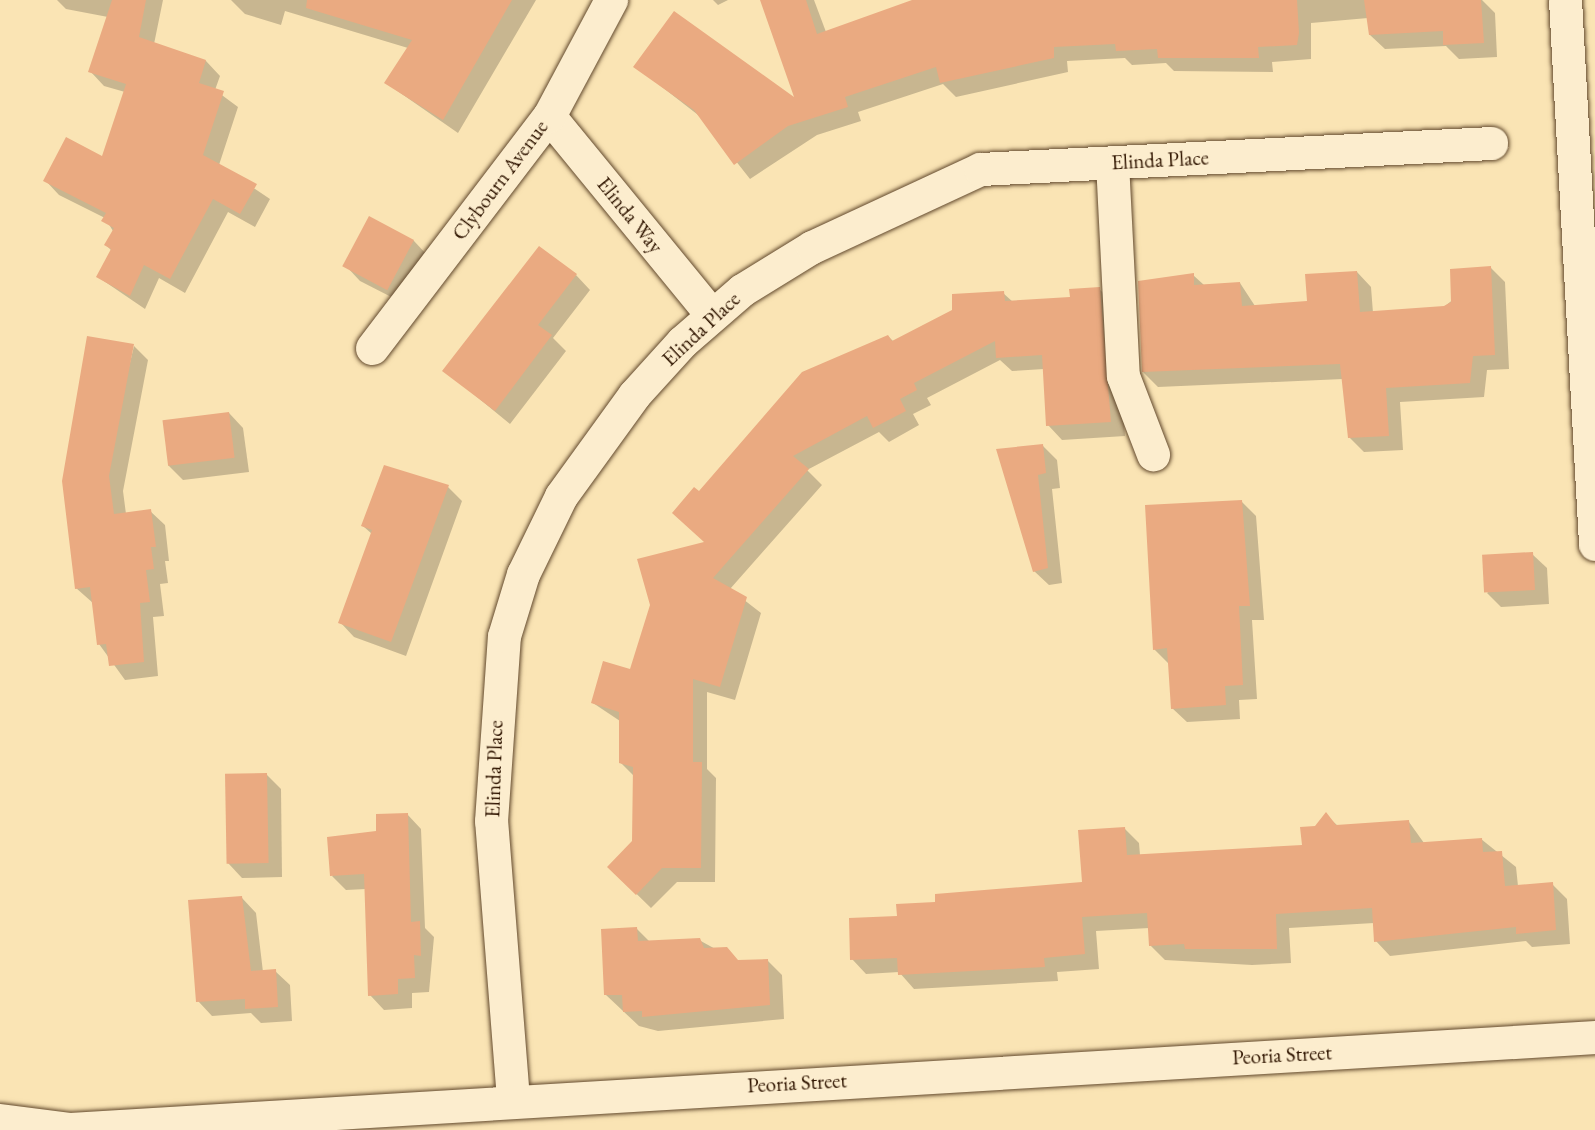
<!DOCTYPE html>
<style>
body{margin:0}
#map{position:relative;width:1595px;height:1130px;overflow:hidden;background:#fae4b4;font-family:"EB Garamond",serif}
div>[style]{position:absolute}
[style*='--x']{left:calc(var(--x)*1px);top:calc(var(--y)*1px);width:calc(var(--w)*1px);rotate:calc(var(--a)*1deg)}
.shadow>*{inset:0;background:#0003}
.building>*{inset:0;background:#eaaa81;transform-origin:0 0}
.roads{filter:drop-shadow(0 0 2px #62492d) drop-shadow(0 0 2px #62492d)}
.minor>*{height:33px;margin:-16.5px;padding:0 16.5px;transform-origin:16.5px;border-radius:16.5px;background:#fcedce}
span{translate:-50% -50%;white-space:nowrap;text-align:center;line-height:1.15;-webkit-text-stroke:4.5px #fcedce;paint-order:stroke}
.street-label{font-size:21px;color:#301500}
</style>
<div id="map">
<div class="shadow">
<div style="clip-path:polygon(57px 0,163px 0,154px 44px,206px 61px,220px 76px,215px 90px,238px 107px,219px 165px,270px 199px,255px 227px,228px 212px,185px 293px,159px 278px,145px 309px,98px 277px,112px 251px,106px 245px,113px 231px,105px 218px,59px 195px,45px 180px,103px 158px,125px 92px,104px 86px,90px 71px,108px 17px,66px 9px)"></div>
<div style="clip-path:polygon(231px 0,536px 0,458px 133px,386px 83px,408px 48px,285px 11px,281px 25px,245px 14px)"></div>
<div style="clip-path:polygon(713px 0,728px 0,718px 5px)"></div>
<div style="clip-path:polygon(762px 0,814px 0,826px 32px,917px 0,1482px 0,1495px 13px,1497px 57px,1459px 59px,1446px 46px,1385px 49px,1370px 35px,1368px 18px,1311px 23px,1311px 59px,1272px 62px,1273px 72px,1174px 71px,1166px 63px,1132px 65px,1125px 58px,1067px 61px,1068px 72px,956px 97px,943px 84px,858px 112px,861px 121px,817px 135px,750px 179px,702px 118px,635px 66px,797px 101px)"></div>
<div style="clip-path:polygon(369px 218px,414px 241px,428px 256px,403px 303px,360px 281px,346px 266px)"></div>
<div style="clip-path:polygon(1491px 268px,1505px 282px,1509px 369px,1487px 370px,1484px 397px,1400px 402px,1403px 450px,1364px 452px,1349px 437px,1343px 379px,1158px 387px,1143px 372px,1140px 282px,1193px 275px,1204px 285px,1240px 283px,1255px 306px,1308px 302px,1357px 272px,1371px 287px,1373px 313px,1444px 307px)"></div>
<div style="clip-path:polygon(576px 275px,590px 290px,553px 338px,566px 351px,510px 424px,444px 370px)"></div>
<div style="clip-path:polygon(1099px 289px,1114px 303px,1125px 436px,1062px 440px,1048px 425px,1044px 369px,1012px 371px,1000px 360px,927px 398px,931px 405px,913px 414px,919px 425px,889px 442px,879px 432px,807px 470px,822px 485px,730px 589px,761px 613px,735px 700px,707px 692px,707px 769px,716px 778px,715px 882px,677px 882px,651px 908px,609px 867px,634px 842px,634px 776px,620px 762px,620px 721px,593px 703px,631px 671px,706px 543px,700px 493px,888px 336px,894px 342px,1003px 293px,1013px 302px,1072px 299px)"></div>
<div style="clip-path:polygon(134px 346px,148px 360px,123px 491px,126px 514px,150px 511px,165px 525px,169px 561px,165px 561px,168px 583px,160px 584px,164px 616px,153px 617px,158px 676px,125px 680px,99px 644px,93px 603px,76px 588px)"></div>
<div style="clip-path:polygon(229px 413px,243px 428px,249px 472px,183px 480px,168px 465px)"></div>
<div style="clip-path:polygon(1043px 446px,1057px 460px,1060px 488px,1052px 489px,1062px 583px,1049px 585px,1034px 571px,998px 451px)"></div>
<div style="clip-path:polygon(448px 487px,462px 501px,406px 656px,354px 637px,340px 622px,372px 534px,363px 526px)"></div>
<div style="clip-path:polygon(1241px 501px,1256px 516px,1264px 620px,1252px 620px,1257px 699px,1239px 700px,1240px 719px,1187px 722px,1172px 708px,1169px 664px,1154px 649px)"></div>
<div style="clip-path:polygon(1532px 554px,1547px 568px,1549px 604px,1501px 607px,1487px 593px)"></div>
<div style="clip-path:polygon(267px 775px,281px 789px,282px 877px,242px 878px,228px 863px)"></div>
<div style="clip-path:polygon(407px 814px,421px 829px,425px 928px,434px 937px,429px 992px,412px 993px,412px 1008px,384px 1010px,370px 995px,366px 889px,346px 890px,332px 876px,377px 832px)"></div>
<div style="clip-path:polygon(1326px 815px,1338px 826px,1409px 822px,1424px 843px,1481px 839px,1516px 867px,1518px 886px,1552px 884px,1567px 899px,1570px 944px,1532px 947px,1526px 941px,1390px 956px,1376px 941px,1374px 923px,1289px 928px,1291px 963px,1252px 965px,1165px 960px,1150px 945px,1149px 928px,1096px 931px,1099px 969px,1057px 972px,1058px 981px,914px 989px,899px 972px,866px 974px,852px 959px,899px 917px,937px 903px,1083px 883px,1125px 829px,1139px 843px,1140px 855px,1303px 847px)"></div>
<div style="clip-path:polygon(242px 898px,256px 913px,263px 972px,275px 971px,290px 985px,292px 1021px,261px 1023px,251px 1013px,212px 1016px,198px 1001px)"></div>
<div style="clip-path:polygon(637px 929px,650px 942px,699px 940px,739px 962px,767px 960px,782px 975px,784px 1019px,658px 1031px,639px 1026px,606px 995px)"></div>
</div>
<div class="building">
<div style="clip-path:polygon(112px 0,146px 0,139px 37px,206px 60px,199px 83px,224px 91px,203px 155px,257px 184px,240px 214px,213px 199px,170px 279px,144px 265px,130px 296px,96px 277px,111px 249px,104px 245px,114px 228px,101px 221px,106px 213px,43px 181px,66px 137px,102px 156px,126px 84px,88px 72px)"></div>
<div style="clip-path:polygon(307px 0,512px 0,443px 120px,384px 83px,412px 40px,306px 8px)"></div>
<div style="clip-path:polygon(760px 0,806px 0,817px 34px,912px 0,1297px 0,1299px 33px,1297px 45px,1258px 47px,1259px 58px,1158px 58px,1157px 49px,1116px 51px,1115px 44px,1054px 47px,1054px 58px,940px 83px,936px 67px,845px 97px,848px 107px,788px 126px,734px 165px,694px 110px,633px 67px,674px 11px,794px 97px)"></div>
<div style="clip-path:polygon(1364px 0,1481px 0,1484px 43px,1443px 45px,1443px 31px,1369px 35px)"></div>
<div style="left:369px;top:216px;width:51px;height:57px;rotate:28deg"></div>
<div style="clip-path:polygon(539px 246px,577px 274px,538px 325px,552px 335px,495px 411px,442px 371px)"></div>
<div style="clip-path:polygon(1491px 266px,1495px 355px,1473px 356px,1470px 383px,1386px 388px,1389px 436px,1348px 438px,1340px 364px,1142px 372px,1138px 281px,1194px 273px,1194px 285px,1240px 282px,1242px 306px,1307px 301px,1305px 274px,1357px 271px,1360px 312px,1444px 306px,1451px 302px,1450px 269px)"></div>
<div style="clip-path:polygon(1100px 287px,1111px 422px,1046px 426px,1042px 355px,996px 358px,995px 341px,914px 383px,917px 390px,900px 399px,906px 411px,873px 428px,867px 416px,793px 456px,809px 469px,713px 578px,747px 597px,720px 687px,693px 679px,693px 762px,702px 762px,701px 868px,662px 868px,636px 895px,607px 867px,632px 841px,633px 767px,619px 763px,619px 712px,591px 703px,603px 661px,630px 669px,650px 605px,637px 559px,704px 542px,672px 513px,694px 487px,699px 491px,802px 372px,888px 335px,892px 341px,952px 310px,952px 294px,1004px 291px,1005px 301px,1070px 297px,1069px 289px)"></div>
<div style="clip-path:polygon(87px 336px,134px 344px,109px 476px,114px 514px,151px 509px,156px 547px,151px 547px,154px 569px,146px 570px,150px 602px,140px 603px,144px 662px,109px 666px,106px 644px,97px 645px,90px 587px,75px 589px,62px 481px)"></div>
<div style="left:229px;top:412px;width:46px;height:67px;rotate:83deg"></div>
<div style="clip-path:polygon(1043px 444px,1046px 473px,1038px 475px,1048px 568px,1033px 572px,996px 449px)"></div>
<div style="clip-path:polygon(384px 465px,449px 485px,391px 642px,338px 623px,372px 530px,361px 526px)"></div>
<div style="clip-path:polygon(1242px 500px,1250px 606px,1239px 606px,1243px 685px,1225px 686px,1226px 705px,1171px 709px,1167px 648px,1153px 650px,1145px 505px)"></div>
<div style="left:1533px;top:552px;width:38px;height:51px;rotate:87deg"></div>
<div style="left:267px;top:773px;width:90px;height:42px;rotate:89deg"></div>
<div style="clip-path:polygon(1326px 812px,1336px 825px,1409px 820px,1411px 843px,1482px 838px,1483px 852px,1502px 851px,1505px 886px,1553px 882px,1556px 930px,1516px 934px,1516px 927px,1374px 942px,1372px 908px,1276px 914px,1277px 949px,1185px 949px,1184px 944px,1149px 946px,1147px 913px,1082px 917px,1085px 954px,1044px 958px,1045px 967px,898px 975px,897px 958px,850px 960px,849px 918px,897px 916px,896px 904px,935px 902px,935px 894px,1082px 882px,1078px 830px,1125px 827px,1127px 855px,1302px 845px,1300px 827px,1315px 826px)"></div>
<div style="clip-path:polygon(408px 813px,411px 922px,420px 921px,421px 956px,414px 955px,415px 978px,398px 979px,398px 994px,368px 996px,364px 874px,330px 876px,327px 837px,376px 831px,376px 814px)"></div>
<div style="clip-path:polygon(242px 896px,251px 971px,276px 969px,278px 1007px,245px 1009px,245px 999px,196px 1002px,188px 900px)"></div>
<div style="clip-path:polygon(637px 927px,638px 941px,700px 938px,704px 948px,727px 947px,738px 960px,768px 959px,770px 1005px,642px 1017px,642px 1011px,623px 1012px,622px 995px,604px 995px,601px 929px)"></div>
</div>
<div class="roads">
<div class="minor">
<div style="--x:1565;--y:0;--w:545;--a:86.84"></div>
<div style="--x:549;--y:116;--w:256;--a:50.7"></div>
<div style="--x:1112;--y:162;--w:214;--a:87.1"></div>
<div style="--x:1123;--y:376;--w:84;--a:69"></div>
<div style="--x:372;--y:348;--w:292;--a:-52.7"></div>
<div style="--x:549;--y:116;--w:132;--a:-61.9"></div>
<div style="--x:513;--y:1099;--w:279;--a:-94.5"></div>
<div style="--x:491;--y:821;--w:185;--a:-86"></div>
<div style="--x:504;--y:636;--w:65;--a:-73"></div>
<div style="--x:523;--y:574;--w:87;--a:-64"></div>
<div style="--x:561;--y:496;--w:125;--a:-54.1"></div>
<div style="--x:634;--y:395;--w:72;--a:-47.8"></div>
<div style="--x:682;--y:342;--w:79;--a:-40.9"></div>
<div style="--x:742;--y:290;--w:82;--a:-31.6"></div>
<div style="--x:812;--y:247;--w:185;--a:-24.9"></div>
<div style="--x:980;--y:169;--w:512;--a:-2.91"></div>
<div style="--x:0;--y:1120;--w:71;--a:7.3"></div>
<div style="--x:70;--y:1129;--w:1528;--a:-3.45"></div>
</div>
</div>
<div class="street-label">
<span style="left:1160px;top:160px;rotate:-3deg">Elinda Place</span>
<span style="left:500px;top:180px;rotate:-53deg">Clybourn Avenue</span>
<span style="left:630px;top:215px;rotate:51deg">Elinda Way</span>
<span style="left:701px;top:329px;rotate:-43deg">Elinda Place</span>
<span style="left:494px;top:769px;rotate:-88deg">Elinda Place</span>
<span style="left:1282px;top:1055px;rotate:-3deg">Peoria Street</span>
<span style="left:797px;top:1083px;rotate:-3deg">Peoria Street</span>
</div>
</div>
